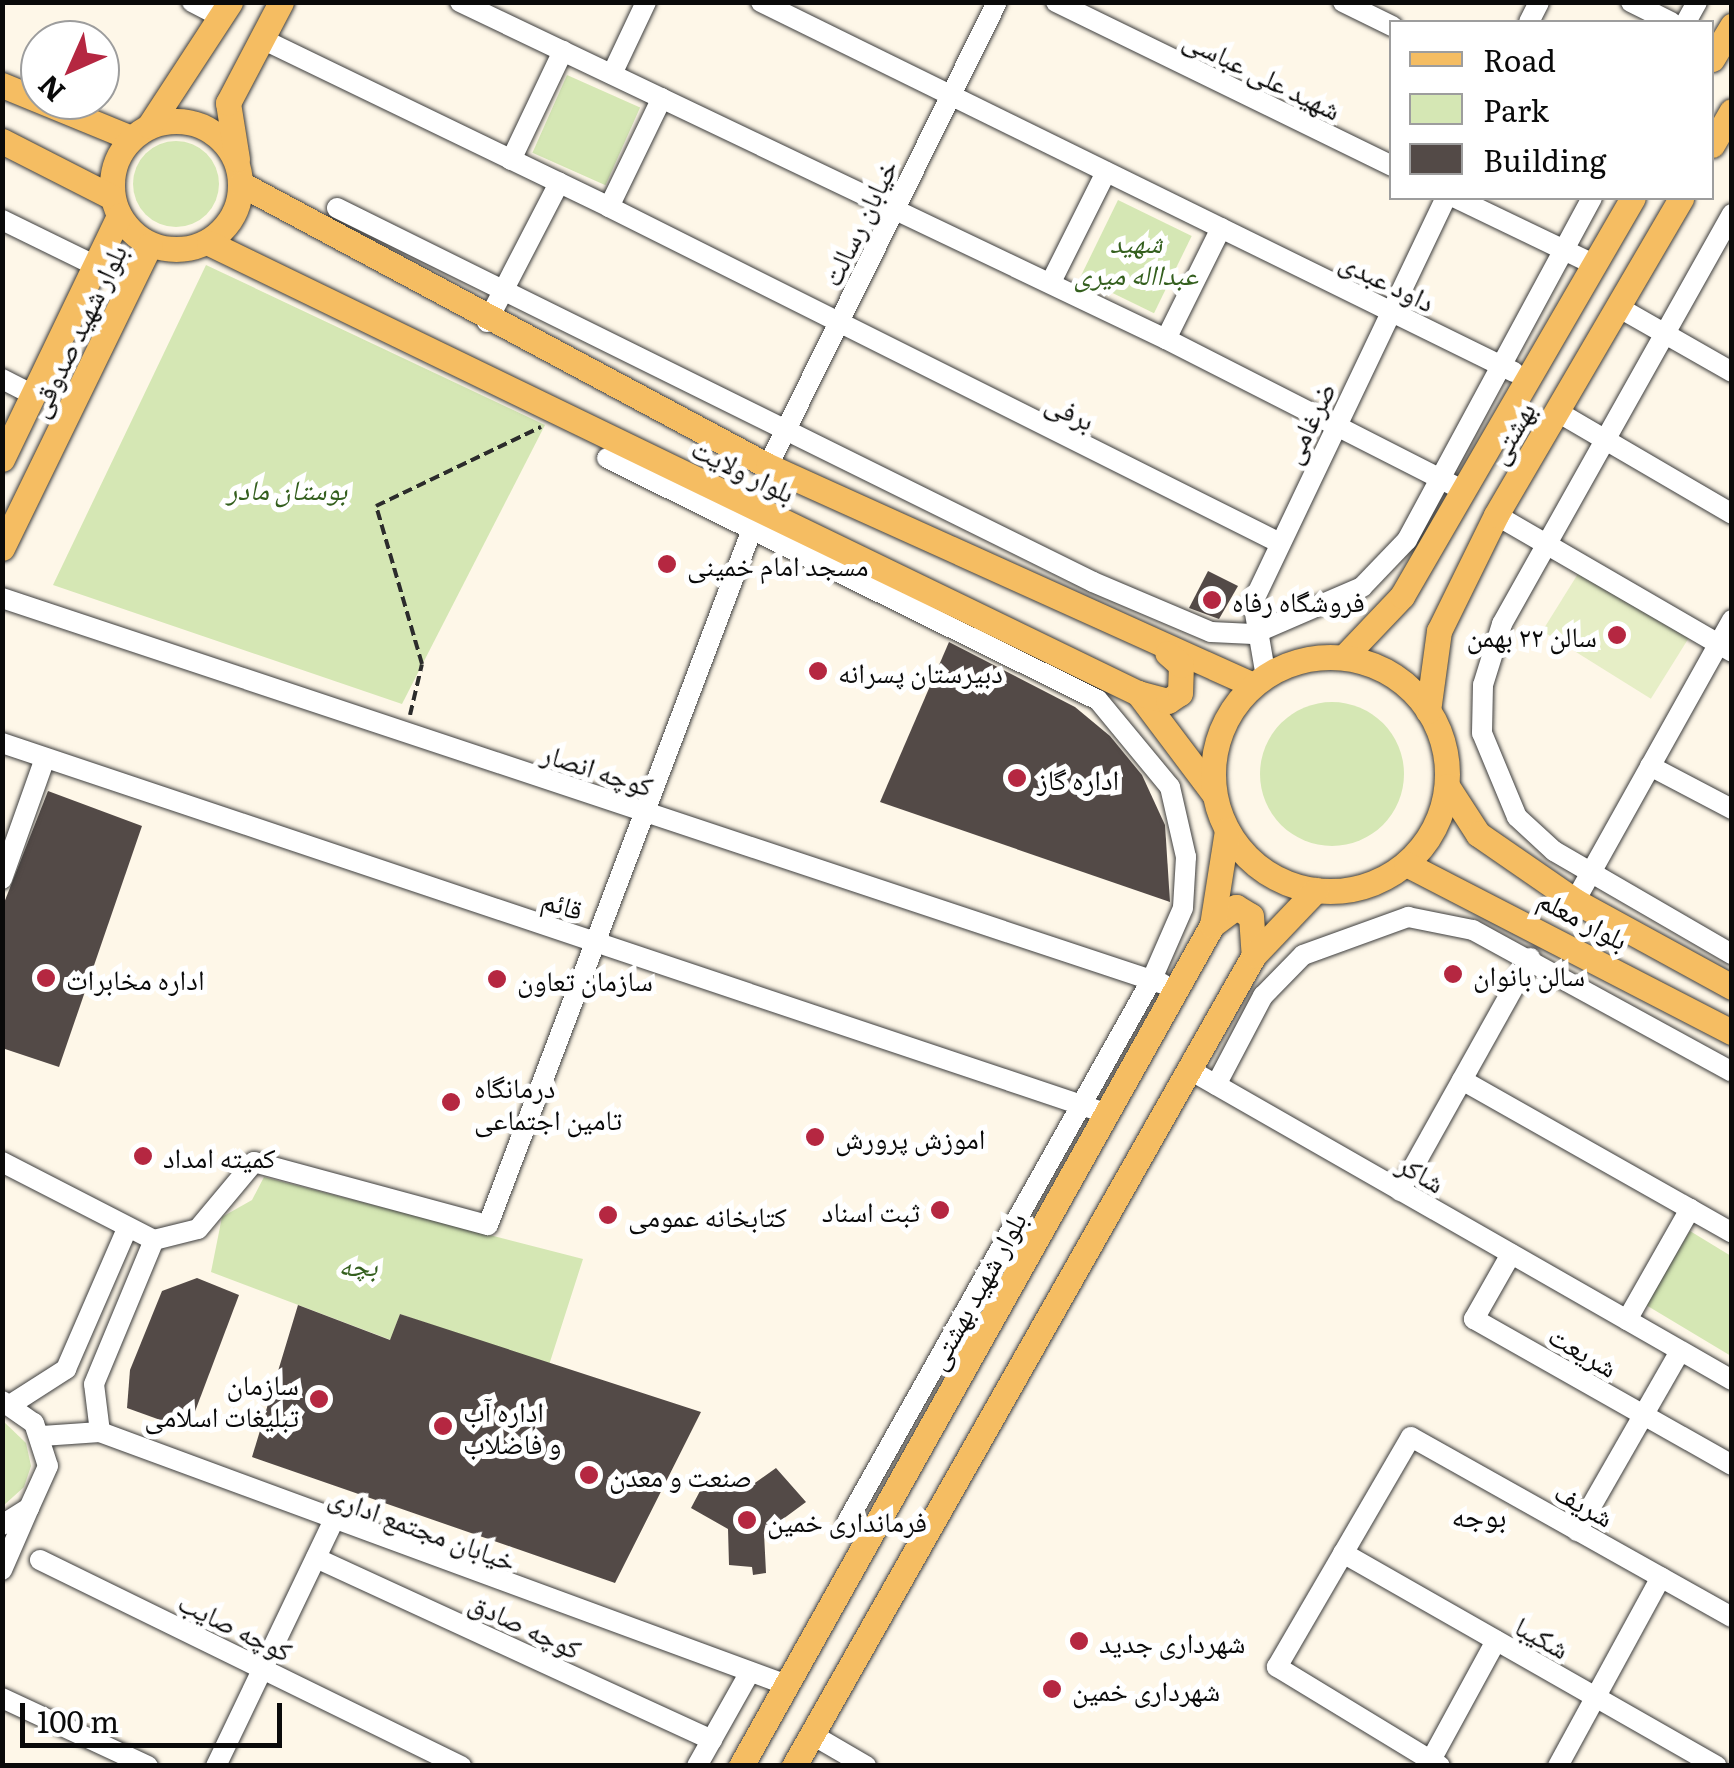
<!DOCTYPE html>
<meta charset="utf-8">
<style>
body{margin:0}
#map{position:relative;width:1734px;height:1768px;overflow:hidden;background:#fef7e8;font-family:Literata,"Noto Naskh Arabic",serif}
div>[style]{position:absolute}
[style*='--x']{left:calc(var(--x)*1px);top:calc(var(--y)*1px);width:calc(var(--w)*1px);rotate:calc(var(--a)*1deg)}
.green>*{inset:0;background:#d5e7b4;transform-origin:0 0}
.round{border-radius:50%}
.pitch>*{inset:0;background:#e6eec6;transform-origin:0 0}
.building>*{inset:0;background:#534a47}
.path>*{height:4px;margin-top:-2px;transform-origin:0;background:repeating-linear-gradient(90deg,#2c2c2c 0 10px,transparent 0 15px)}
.roads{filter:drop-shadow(0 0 2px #3d3d3d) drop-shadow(0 0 2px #3d3d3d)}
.minor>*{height:20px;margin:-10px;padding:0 10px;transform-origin:10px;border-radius:10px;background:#fff}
.major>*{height:25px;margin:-12.5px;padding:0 12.5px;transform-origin:12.5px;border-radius:12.5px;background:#f5bd62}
.major>.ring{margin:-12.5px;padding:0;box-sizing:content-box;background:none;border:25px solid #f5bd62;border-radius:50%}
.dots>*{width:28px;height:28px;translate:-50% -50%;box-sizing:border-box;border:5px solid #fff;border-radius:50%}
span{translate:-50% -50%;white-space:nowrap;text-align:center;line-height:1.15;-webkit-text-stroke:10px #fff;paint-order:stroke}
.street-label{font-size:28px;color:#0a0a0a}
.park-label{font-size:28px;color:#345f1e;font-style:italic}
.poi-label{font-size:28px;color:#0a0a0a}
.left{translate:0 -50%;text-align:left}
.right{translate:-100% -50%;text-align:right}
.neighbourhood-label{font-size:30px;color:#0a0a0a}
.frame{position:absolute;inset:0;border:5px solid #0a0a0a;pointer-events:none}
.legend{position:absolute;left:1389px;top:20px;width:325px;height:180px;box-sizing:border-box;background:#fff;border:2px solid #9d9d9d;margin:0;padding:12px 18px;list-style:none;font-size:30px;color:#0a0a0a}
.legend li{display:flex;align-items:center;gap:20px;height:50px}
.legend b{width:50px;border:2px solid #9d9d9d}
.north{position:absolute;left:20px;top:20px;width:100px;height:100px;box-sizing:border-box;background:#fff;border:2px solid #9d9d9d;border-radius:50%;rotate:225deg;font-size:28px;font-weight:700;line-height:40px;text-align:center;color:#0a0a0a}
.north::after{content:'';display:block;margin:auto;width:35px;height:45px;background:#b52741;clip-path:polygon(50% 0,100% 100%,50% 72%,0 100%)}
.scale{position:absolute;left:20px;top:1703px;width:262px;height:45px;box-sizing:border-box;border:5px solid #0a0a0a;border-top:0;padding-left:12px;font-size:30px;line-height:35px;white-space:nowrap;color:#0a0a0a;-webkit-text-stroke:8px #fff;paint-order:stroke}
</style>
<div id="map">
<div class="green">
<div style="left:567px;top:75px;width:80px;height:85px;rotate:24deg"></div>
<div class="round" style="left:133px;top:141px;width:86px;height:86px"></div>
<div style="left:1118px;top:200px;width:82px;height:86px;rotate:26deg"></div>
<div style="clip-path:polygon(206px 265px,545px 425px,402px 704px,53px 585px)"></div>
<div class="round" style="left:1260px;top:702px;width:144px;height:144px"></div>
<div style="clip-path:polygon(264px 1177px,583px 1259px,549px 1365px,400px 1314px,391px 1340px,211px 1272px,222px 1217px,252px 1200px)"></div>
<div style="clip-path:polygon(1690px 1231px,1731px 1256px,1731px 1356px,1646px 1305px)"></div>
<div style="clip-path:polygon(2px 1420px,26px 1443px,31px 1466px,24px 1487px,3px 1506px)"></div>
</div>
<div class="pitch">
<div style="left:1581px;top:569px;width:128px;height:73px;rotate:32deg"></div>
</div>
<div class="building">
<div style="clip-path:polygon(1208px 571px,1238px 586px,1219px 619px,1189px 608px)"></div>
<div style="clip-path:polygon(949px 642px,1075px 707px,1110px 736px,1142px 775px,1165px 825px,1170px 902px,880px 802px)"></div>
<div style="clip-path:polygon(48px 791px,142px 826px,59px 1067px,2px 1048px,2px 908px)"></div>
<div style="clip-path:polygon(197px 1278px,239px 1295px,188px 1430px,127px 1408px,130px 1370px,162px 1291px)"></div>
<div style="clip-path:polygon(298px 1305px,390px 1340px,400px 1314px,701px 1412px,615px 1583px,252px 1457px)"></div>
<div style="clip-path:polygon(776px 1468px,806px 1502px,764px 1533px,766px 1573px,753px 1575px,752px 1567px,729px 1565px,728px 1529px,691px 1508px,709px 1474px,745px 1490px)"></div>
</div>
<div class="path">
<div style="--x:410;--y:715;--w:52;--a:-76.8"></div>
<div style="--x:422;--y:664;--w:165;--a:-106.2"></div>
<div style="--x:376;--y:506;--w:183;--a:-25.6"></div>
</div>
<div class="roads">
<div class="minor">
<div style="--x:192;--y:2;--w:34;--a:27"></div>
<div style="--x:460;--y:2;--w:782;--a:25.52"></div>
<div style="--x:1166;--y:339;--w:124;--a:-63.6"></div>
<div style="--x:761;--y:2;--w:839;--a:26.17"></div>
<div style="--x:1056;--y:2;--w:374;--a:26"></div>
<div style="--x:1343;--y:2;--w:55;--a:26.1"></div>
<div style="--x:1631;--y:2;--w:45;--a:26.6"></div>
<div style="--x:1529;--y:22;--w:22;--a:-63"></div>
<div style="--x:1686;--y:22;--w:23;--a:-61"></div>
<div style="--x:262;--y:39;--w:386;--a:25.8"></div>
<div style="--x:609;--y:207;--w:121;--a:-64.1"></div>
<div style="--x:612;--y:74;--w:80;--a:-64.7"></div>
<div style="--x:511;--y:160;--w:121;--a:-64.5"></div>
<div style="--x:1456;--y:198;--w:154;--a:25.7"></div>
<div style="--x:609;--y:207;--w:750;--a:26.6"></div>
<div style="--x:337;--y:208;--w:843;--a:26.32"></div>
<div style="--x:1093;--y:582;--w:128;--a:23"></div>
<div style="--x:1211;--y:632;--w:42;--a:2.7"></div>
<div style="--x:1253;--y:634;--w:119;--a:-23.3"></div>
<div style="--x:1362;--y:587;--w:65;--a:-46.2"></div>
<div style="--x:1407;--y:540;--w:389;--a:-61.6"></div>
<div style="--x:1732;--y:214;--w:470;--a:119.3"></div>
<div style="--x:1502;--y:624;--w:64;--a:107.3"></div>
<div style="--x:1483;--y:685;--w:48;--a:91.2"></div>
<div style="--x:1482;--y:733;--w:91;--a:67.4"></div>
<div style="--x:1517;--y:817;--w:50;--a:42.6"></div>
<div style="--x:1554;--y:851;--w:206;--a:30.1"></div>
<div style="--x:2;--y:220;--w:105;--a:26.1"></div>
<div style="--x:1051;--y:282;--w:123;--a:-63.4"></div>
<div style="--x:1618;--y:307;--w:131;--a:29.7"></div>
<div style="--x:487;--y:322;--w:157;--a:-62.6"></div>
<div style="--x:1166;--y:339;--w:323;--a:27"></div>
<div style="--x:2;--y:379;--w:36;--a:27"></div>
<div style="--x:1556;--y:411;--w:204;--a:30.3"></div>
<div style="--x:607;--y:458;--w:547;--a:26.24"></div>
<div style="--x:1098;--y:700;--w:113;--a:50.4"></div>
<div style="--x:1170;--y:787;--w:72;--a:77.1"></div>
<div style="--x:1186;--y:857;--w:51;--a:93.4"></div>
<div style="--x:1183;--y:908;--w:77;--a:113.6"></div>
<div style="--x:1152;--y:979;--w:623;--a:119.32"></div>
<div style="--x:768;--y:466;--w:517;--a:-63.73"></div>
<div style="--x:1496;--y:515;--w:273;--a:30.1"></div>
<div style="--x:2;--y:598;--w:1223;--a:18.39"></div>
<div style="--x:1266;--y:677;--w:76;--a:-99.8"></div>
<div style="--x:1253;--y:602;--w:448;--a:-64.5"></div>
<div style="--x:2;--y:743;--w:1154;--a:18.54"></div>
<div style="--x:1650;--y:766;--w:93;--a:27.7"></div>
<div style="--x:2;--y:879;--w:128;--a:-70.4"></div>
<div style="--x:1575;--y:901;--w:322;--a:-60.8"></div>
<div style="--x:1190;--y:1070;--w:624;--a:29.77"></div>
<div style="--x:1462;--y:1080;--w:310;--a:29.5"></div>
<div style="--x:1216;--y:1085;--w:101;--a:-62.2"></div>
<div style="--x:1263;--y:996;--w:57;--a:-45.7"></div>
<div style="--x:1303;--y:955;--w:112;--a:-19.9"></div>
<div style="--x:1408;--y:917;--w:66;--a:11.3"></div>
<div style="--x:1473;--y:930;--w:295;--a:28.7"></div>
<div style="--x:2;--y:1162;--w:171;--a:27.2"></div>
<div style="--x:154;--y:1240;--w:45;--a:-14"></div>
<div style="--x:198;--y:1229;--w:87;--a:-50.1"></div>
<div style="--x:254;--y:1162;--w:242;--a:15.1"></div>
<div style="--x:488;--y:1225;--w:758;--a:-69.22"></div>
<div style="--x:1400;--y:1191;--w:267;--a:-60.8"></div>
<div style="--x:1511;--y:1254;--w:75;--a:119.6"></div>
<div style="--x:1474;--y:1319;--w:296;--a:29.5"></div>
<div style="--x:1627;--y:1320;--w:128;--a:-60.4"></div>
<div style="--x:2;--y:1401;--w:39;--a:35"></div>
<div style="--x:34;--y:1423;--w:45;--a:72"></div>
<div style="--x:48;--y:1466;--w:46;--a:114.3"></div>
<div style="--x:29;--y:1508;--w:32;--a:148"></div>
<div style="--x:10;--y:1405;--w:67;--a:-32.7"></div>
<div style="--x:66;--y:1369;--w:153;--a:-66.5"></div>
<div style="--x:100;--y:1432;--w:48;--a:-97.1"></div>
<div style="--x:94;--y:1384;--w:156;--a:-67.4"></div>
<div style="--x:42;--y:1436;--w:58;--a:-3.9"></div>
<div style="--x:100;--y:1432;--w:732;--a:20.22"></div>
<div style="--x:1577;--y:1531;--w:207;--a:-60.2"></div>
<div style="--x:1343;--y:1553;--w:430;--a:29.7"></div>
<div style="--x:316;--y:1558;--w:436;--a:24.7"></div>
<div style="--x:40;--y:1560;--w:469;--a:26.1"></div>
<div style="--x:2;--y:1570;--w:68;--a:-66.5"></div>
<div style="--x:2;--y:1698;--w:161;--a:25"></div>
<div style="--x:811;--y:1734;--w:64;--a:30.2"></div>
<div style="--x:1431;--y:1760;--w:136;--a:-61.4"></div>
<div style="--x:216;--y:1766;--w:268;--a:-64.4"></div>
<div style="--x:697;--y:1766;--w:108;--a:-60.6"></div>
<div style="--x:1440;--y:1766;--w:191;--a:-148.7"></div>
<div style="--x:1277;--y:1667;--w:266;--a:-59.8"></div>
<div style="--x:1411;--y:1437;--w:368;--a:29.3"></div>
<div style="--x:1558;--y:1766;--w:215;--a:-61.4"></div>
</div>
<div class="major">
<div style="--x:1712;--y:59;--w:39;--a:-59"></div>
<div style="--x:2;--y:85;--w:139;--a:22.3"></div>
<div class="ring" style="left:112px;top:121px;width:103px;height:103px"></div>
<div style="--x:149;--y:126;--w:148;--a:-56.8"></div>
<div style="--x:2;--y:141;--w:123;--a:27"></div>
<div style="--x:1712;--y:145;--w:39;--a:-60"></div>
<div style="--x:237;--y:159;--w:57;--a:-99.1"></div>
<div style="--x:228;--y:103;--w:114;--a:-62.3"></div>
<div style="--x:241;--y:184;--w:598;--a:28.15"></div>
<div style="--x:768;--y:466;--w:532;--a:24.3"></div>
<div style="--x:209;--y:243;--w:1032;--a:25.85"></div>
<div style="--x:1138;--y:693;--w:126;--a:53"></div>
<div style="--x:2;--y:459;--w:270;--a:-64.3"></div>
<div style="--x:2;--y:548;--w:337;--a:-64"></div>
<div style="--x:1344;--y:657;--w:84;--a:-46.4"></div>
<div style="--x:1402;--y:596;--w:460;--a:-59.9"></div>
<div class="ring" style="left:1213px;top:657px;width:209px;height:209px"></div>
<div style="--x:1138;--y:693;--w:31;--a:15"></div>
<div style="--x:1168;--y:701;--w:14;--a:-34"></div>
<div style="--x:1180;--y:693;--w:28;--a:-88"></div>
<div style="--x:1181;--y:665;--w:18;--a:-139"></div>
<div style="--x:1428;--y:711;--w:81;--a:-82.2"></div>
<div style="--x:1439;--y:631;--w:129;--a:-63.8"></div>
<div style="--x:1496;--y:515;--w:367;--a:-59.7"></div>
<div style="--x:1447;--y:786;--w:57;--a:57.1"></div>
<div style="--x:1478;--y:834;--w:118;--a:34.6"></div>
<div style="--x:1575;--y:901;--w:179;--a:28.7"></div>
<div style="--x:1406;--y:864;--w:367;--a:27.3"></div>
<div style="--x:1212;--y:925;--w:30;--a:-37"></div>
<div style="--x:1236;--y:907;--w:17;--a:31"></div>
<div style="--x:1251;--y:916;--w:39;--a:86"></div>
<div style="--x:741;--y:1766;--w:964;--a:-60.75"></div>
<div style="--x:1212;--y:925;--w:96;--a:-81"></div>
<div style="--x:794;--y:1766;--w:932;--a:-60.44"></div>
<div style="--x:1254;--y:955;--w:90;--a:-46.4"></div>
</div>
</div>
<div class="dots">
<div style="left:667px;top:564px;background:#b52741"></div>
<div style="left:1212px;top:600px;background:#b52741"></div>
<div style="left:1617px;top:635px;background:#b52741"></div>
<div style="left:818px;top:671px;background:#b52741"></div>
<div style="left:1017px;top:778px;background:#b52741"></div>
<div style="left:1453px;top:974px;background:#b52741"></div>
<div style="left:46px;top:978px;background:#b52741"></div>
<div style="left:497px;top:979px;background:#b52741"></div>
<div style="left:451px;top:1102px;background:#b52741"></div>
<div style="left:815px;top:1137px;background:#b52741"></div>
<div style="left:143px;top:1156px;background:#b52741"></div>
<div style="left:940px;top:1210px;background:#b52741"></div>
<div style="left:608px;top:1215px;background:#b52741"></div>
<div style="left:319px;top:1399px;background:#b52741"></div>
<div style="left:443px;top:1426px;background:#b52741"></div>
<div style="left:589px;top:1475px;background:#b52741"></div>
<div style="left:747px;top:1520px;background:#b52741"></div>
<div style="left:1079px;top:1641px;background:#b52741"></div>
<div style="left:1052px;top:1689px;background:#b52741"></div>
</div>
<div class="street-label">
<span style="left:1263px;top:73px;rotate:26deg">شهید علی عباسی</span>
<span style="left:858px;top:222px;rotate:-64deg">خیابان رسالت</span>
<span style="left:1388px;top:280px;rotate:26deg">داود عبدی</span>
<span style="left:76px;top:330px;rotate:-64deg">بلوار شهید صدوقی</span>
<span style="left:1071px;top:410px;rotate:26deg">برفی</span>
<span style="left:1307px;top:422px;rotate:-64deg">ضرغامی</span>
<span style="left:1510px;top:432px;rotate:-60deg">بهشتی</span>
<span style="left:744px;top:469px;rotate:26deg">بلوار ولایت</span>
<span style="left:598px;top:768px;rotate:18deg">کوچه انصار</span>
<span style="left:563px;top:903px;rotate:18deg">قائم</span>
<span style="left:1584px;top:918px;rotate:28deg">بلوار معلم</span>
<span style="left:1422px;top:1172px;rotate:30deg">شاکر</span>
<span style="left:975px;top:1290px;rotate:-61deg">بلوار شهید بهشتی</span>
<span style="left:1584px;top:1350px;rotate:30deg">شریعت</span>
<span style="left:1585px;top:1503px;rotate:29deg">شریف</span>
<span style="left:423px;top:1527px;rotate:20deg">خیابان مجتمع اداری</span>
<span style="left:526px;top:1624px;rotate:25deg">کوچه صادق</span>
<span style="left:236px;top:1625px;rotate:26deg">کوچه صایب</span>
<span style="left:1543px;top:1636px;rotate:29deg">شکیبا</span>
</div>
<div class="park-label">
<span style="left:1136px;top:257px">شهید<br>عبدااله میری</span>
<span style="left:287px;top:488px">بوستان مادر</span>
<span style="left:358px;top:1264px">بچه</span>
</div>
<div class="poi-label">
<span class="left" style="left:687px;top:564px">مسجد امام خمینی</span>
<span class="left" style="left:1232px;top:600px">فروشگاه رفاه</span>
<span class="right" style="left:1597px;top:635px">سالن ۲۲ بهمن</span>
<span class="left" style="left:838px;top:671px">دبیرستان پسرانه</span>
<span class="left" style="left:1037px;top:778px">اداره گاز</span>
<span class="left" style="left:1473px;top:974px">سالن بانوان</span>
<span class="left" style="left:66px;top:978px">اداره مخابرات</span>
<span class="left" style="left:517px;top:979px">سازمان تعاون</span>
<span class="left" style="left:474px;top:1102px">درمانگاه<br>تامین اجتماعی</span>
<span class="left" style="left:835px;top:1137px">اموزش پرورش</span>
<span class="left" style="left:163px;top:1156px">کمیته امداد</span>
<span class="right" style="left:920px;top:1210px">ثبت اسناد</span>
<span class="left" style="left:628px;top:1215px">کتابخانه عمومی</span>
<span class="right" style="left:299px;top:1399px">سازمان<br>تبلیغات اسلامی</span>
<span class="left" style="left:463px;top:1426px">اداره آب<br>و فاضلاب</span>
<span class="left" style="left:609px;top:1475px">صنعت و معدن</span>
<span class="left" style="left:767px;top:1520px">فرمانداری خمین</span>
<span class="left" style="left:1099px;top:1641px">شهرداری جدید</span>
<span class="left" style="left:1072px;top:1689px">شهرداری خمین</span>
</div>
<div class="neighbourhood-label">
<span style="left:1479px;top:1514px">بوجه</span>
</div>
<div class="frame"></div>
<ul class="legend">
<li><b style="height:12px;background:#f5bd62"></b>Road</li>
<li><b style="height:28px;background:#d5e7b4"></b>Park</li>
<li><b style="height:28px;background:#534a47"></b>Building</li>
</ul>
<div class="north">N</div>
<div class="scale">100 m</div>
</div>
